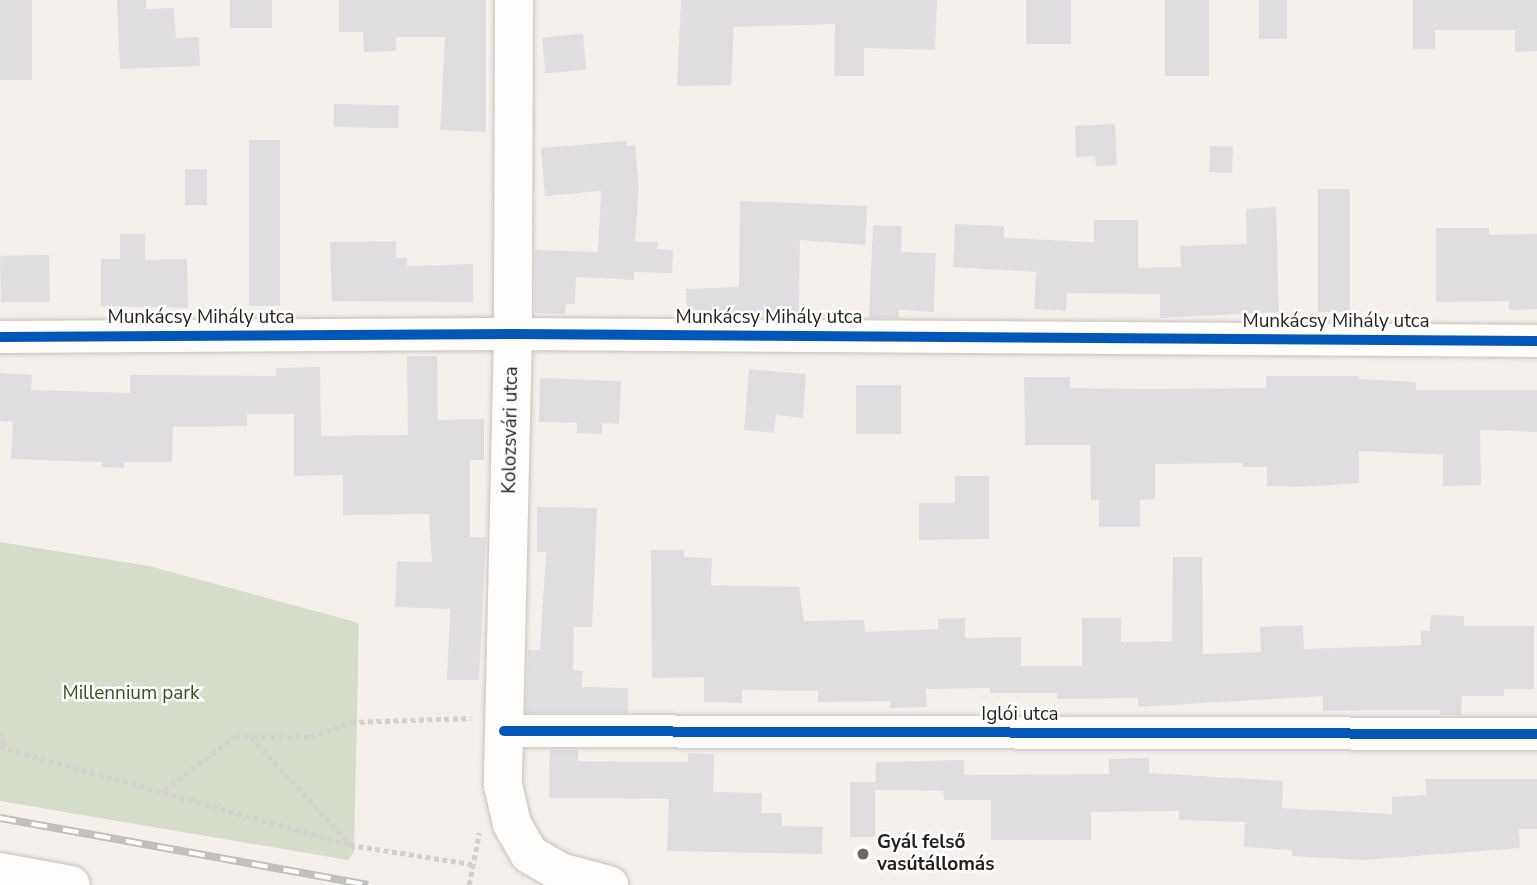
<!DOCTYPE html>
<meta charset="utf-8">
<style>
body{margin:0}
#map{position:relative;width:1537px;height:885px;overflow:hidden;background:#f5f0eb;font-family:"Nunito Sans",sans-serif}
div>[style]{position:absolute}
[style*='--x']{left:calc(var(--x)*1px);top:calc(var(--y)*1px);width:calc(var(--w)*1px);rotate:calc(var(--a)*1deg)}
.green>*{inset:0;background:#d5dcc9}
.building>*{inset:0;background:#e0dde1;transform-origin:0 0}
.path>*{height:4.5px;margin-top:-2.25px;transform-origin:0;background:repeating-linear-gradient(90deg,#d2d1cf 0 5px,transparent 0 8.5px)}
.roads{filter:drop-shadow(0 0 2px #c6c2be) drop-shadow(0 0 2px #c6c2be)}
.street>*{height:32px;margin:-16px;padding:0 16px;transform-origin:16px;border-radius:16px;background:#fefdfc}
.secondary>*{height:38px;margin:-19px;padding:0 19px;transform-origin:19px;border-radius:19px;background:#fefdfc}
.rail>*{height:8px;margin-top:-4px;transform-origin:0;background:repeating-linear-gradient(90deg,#fff 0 16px,#c1c0be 0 32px);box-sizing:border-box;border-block:2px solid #c1c0be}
.cycleway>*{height:10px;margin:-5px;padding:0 5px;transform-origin:5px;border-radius:5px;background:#0057b8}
.dots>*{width:19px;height:19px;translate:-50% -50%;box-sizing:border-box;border:4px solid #fff;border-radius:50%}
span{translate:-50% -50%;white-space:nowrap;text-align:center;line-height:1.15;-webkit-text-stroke:5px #fff;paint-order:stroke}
.street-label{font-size:19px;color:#221f1c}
.park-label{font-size:19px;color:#395022}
.poi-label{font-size:19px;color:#221f1c;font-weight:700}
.left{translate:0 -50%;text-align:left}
</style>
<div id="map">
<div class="green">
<div style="clip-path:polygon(0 542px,149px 566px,359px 623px,354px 852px,348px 860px,0 801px)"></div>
</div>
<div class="building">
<div style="left:0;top:0;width:32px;height:80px"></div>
<div style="clip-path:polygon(117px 0,146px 0,146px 9px,174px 8px,176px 38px,199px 37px,200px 66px,120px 69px)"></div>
<div style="left:230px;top:0;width:42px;height:28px"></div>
<div style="clip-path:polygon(339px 0,486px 0,486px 132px,440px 130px,445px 37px,396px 37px,396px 51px,364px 52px,363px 32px,339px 32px)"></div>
<div style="clip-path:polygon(681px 0,937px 0,935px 50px,864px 48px,864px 76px,834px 76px,835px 24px,734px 27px,731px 85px,677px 86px)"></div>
<div style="left:1026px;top:0;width:45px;height:44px"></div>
<div style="left:1165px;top:0;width:44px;height:76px"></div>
<div style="left:1259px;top:0;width:28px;height:39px"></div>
<div style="clip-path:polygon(1413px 0,1537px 0,1537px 51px,1515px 52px,1515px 30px,1435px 30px,1435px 49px,1413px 49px)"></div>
<div style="left:583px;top:34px;width:36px;height:41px;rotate:85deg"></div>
<div style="left:334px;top:104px;width:65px;height:23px;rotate:1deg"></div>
<div style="clip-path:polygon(1115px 124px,1117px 165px,1096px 166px,1095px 156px,1076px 157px,1075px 126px)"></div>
<div style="left:249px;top:140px;width:31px;height:166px"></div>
<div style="clip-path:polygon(626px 141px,627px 146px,635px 145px,639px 187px,635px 241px,658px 242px,657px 249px,673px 250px,672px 273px,634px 272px,634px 280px,576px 277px,575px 304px,566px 304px,565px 314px,535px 313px,535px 250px,598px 252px,601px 191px,545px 196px,541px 148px)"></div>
<div style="left:1210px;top:146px;width:23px;height:26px;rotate:2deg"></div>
<div style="left:185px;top:169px;width:22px;height:36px"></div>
<div style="left:1318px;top:189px;width:32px;height:123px"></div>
<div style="clip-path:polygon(740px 201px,867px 206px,865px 245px,800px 240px,799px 313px,687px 317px,686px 289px,739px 287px)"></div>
<div style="clip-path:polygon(1276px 207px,1279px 312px,1160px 318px,1160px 294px,1067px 293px,1066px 311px,1034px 309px,1036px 272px,953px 267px,955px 224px,1004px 226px,1004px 238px,1094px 242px,1094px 220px,1138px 220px,1138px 268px,1181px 267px,1180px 246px,1247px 244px,1246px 209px)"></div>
<div style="clip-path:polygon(873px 225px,902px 226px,901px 252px,936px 253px,934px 312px,899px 310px,898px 318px,869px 318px)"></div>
<div style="clip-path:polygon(1436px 228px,1489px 228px,1489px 235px,1537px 234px,1537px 309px,1509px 310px,1509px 301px,1436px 302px)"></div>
<div style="clip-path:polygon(120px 234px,145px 234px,145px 260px,187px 259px,188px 308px,101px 306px,101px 259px,120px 259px)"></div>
<div style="clip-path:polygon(396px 241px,396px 258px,407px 258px,407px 266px,473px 264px,473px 302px,332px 301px,330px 242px)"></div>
<div style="left:49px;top:255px;width:47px;height:49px;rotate:89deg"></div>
<div style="clip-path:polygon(407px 356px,437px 356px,438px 420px,484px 419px,484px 460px,470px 460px,470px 537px,486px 537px,479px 680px,447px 680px,450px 609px,395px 607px,397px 561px,432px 562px,429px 514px,343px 515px,343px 475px,294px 476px,294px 414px,247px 414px,247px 426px,173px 427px,172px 462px,124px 462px,124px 468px,102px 467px,102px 462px,11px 459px,13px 422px,0 421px,0 373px,32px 375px,31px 390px,130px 393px,130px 375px,276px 376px,276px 368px,320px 367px,321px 436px,408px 435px)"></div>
<div style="clip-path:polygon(749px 369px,806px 374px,803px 418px,776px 415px,774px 433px,744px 430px)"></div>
<div style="clip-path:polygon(1266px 376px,1359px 376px,1359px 379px,1416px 382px,1416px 390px,1537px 390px,1537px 432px,1480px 430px,1481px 485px,1443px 486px,1443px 455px,1429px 454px,1359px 451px,1359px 483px,1302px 487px,1267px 486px,1267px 467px,1242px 467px,1242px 463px,1155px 464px,1155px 499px,1140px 500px,1140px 527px,1099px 527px,1099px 500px,1091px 500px,1090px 445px,1025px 445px,1024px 377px,1070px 377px,1070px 388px,1148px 389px,1266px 388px)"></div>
<div style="clip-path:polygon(540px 378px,621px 381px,619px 424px,602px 423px,602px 434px,577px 433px,577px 423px,539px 422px)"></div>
<div style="left:856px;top:385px;width:45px;height:49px"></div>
<div style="clip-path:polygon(955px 476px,989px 476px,989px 539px,919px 540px,919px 503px,955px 503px)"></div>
<div style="clip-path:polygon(537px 507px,597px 508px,592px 627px,574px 627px,573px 670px,583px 671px,582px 687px,628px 688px,628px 713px,526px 713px,528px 650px,540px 650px,546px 552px,537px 552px)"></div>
<div style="clip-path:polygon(651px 550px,684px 550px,684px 557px,712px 558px,711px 585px,799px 587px,804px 621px,864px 620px,865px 632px,938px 629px,938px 619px,965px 618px,965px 638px,1021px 637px,1021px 666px,1082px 666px,1082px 618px,1121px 618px,1121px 642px,1172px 641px,1173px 557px,1202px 557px,1203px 654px,1261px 652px,1260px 627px,1303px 625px,1304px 649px,1421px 645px,1421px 631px,1430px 631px,1431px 615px,1464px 616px,1464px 626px,1534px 626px,1534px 689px,1504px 689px,1504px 696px,1462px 696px,1461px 715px,1440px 715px,1440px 710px,1323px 711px,1323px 696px,1138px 707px,1138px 698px,1057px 699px,1057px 693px,990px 693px,990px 688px,926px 689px,927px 707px,890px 708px,890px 701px,818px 702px,818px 691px,742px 690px,742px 703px,704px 702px,704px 677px,652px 678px)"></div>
<div style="clip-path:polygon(550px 750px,578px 750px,578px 761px,688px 762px,688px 753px,714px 754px,713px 792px,762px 793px,761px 813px,782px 813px,782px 826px,823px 827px,822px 854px,667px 851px,669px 799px,549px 798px)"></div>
<div style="clip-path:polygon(1149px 758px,1149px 773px,1283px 781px,1282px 808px,1392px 814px,1392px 797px,1426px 795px,1425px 779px,1537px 779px,1537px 829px,1519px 829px,1520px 848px,1363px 860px,1292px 856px,1292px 850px,1244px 847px,1245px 822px,1179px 820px,1179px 811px,1091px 812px,1091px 840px,991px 840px,991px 800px,944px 800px,943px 791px,875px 790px,876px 762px,964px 760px,964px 775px,1109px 774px,1109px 759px)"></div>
<div style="left:850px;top:782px;width:25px;height:55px"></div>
</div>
<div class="path">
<div style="--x:0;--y:732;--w:16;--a:72"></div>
<div style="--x:251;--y:737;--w:146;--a:47.2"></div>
<div style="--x:0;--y:747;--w:363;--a:15.6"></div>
<div style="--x:350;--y:845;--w:123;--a:8.9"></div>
<div style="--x:164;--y:790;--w:90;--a:-36.9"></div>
<div style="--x:236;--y:736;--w:74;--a:0.8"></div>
<div style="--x:310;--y:737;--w:44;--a:-20.1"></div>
<div style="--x:351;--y:722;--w:120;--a:-1.9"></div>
<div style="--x:469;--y:885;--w:53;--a:-79.1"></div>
</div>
<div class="roads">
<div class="street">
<div style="--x:0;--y:337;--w:513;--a:-0.34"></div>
<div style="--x:513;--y:334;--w:1024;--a:0.39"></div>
<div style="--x:504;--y:731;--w:1033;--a:0.17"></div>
</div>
<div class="secondary">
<div style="--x:514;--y:0;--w:334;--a:90.2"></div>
<div style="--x:513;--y:334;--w:451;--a:91.3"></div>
<div style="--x:503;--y:785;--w:40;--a:77"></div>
<div style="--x:512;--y:824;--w:34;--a:60"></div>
<div style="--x:529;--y:854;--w:36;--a:30"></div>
<div style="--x:560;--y:872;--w:51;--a:14.9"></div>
<div style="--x:0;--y:872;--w:72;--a:10.4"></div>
</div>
</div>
<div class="rail">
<div style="--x:0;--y:818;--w:374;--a:10.3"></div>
</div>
<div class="cycleway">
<div style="--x:0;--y:337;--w:513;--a:-0.34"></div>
<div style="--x:513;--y:334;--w:1024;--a:0.39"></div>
<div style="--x:504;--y:731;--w:1033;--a:0.17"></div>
</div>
<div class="dots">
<div style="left:863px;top:854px;background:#6c6864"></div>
</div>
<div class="street-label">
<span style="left:201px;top:318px">Munkácsy Mihály utca</span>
<span style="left:769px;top:318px">Munkácsy Mihály utca</span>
<span style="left:1336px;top:322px">Munkácsy Mihály utca</span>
<span style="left:511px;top:430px;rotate:-89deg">Kolozsvári utca</span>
<span style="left:1020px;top:715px">Iglói utca</span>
</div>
<div class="park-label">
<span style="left:131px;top:694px">Millennium park</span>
</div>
<div class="poi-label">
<span class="left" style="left:877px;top:854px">Gyál felső<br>vasútállomás</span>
</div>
</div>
